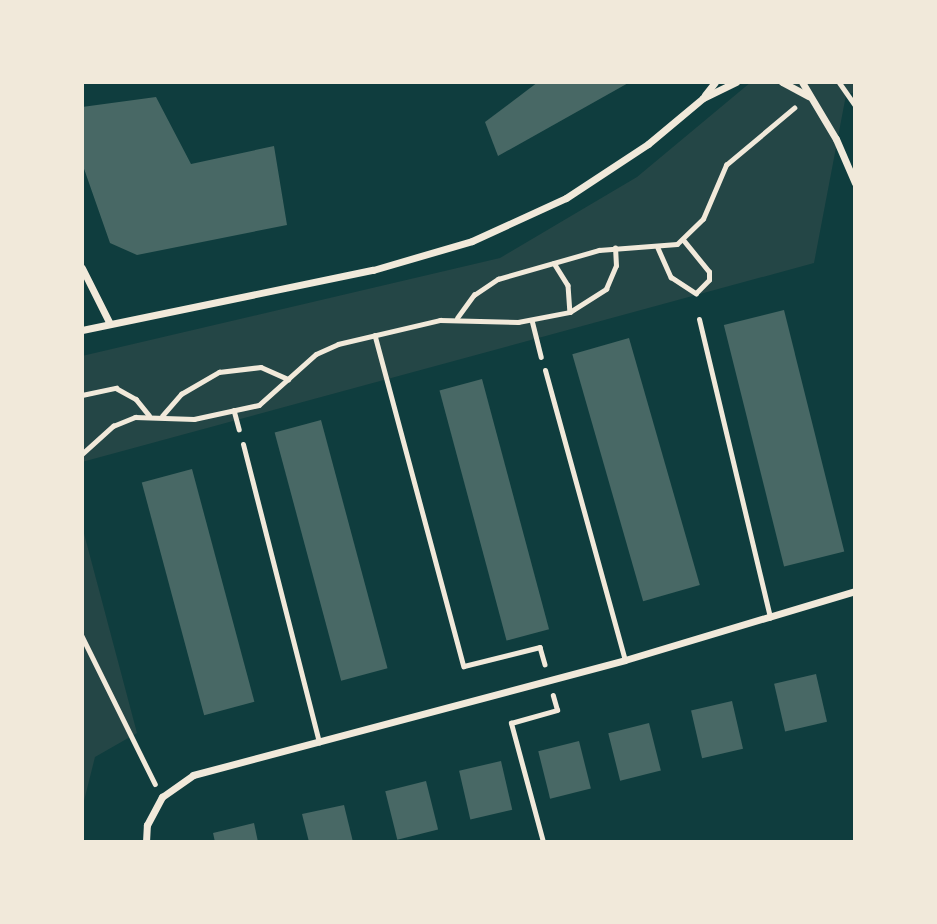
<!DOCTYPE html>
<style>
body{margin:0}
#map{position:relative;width:937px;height:924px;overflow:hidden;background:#0f3d3e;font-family:"IBM Plex Sans",sans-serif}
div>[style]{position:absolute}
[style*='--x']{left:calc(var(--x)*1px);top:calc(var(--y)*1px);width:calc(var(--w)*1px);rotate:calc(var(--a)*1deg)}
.green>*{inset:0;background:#244646}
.building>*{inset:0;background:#486865;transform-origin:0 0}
.path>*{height:4.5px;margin:-2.25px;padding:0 2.25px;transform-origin:2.25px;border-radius:2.25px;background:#f1e9da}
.service>*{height:5px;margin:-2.5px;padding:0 2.5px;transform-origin:2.5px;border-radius:2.5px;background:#f1e9da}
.minor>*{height:7px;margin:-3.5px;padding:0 3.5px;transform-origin:3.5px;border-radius:3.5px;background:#f1e9da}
span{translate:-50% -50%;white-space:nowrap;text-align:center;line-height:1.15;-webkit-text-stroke:6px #f1e9da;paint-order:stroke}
.frame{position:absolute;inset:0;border:84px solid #f1e9da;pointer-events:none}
</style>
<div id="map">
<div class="green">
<div style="clip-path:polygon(751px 82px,855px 82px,855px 92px,846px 95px,814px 263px,82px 462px,82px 356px,500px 258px,637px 177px)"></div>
<div style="clip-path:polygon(82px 526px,137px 733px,95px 757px,82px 809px)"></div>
</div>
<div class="building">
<div style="clip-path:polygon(538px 82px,630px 82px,498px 156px,485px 122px)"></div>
<div style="clip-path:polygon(156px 97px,191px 164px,274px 146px,287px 225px,137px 255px,110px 243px,82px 163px,82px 107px)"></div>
<div style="left:784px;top:310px;width:249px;height:62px;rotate:76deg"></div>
<div style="left:629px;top:338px;width:257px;height:59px;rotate:74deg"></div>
<div style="left:482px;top:379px;width:259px;height:44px;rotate:75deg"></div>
<div style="left:321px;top:420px;width:257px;height:48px;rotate:75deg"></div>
<div style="left:192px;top:469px;width:241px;height:52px;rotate:75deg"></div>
<div style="left:816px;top:674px;width:49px;height:43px;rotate:77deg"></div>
<div style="left:732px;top:701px;width:49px;height:42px;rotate:77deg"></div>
<div style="left:649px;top:723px;width:49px;height:42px;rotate:76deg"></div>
<div style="left:579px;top:741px;width:49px;height:42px;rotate:76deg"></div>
<div style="left:501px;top:761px;width:50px;height:43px;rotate:77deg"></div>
<div style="left:426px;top:781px;width:50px;height:42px;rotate:76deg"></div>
<div style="clip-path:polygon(344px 805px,353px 842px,309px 842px,302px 814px)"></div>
<div style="clip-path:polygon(254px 823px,258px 842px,215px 842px,213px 833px)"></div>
</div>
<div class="path">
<div style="--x:839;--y:82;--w:28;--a:55"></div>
<div style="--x:658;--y:248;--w:32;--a:66"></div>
<div style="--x:671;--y:277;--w:30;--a:33"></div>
<div style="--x:696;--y:293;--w:18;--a:-45"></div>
<div style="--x:709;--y:280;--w:8;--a:-90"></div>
<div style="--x:709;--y:272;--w:41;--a:-129.1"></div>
<div style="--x:554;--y:263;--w:26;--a:58"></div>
<div style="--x:568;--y:285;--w:27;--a:86"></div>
<div style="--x:457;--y:318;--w:29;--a:-54"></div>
<div style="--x:474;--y:295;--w:29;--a:-34"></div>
<div style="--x:498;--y:279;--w:105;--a:-16"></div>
<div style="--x:599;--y:250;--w:78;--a:-4.4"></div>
<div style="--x:677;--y:244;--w:36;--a:-44"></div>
<div style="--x:703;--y:219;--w:59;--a:-66.9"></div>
<div style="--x:726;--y:165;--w:89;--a:-40"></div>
<div style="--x:532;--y:320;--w:38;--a:76"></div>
<div style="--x:375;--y:335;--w:343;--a:75"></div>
<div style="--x:464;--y:666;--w:78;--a:-14"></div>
<div style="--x:540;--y:647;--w:18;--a:74"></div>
<div style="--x:82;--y:395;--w:35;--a:-12"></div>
<div style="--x:116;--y:388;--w:23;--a:29"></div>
<div style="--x:136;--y:399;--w:21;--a:51"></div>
<div style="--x:234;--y:410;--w:20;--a:75"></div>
<div style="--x:162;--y:416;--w:29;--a:-49"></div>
<div style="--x:181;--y:394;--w:44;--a:-30.1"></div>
<div style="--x:219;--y:372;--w:42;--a:-6.8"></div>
<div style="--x:261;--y:367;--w:30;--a:24"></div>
<div style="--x:82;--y:454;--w:42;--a:-42.1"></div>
<div style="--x:113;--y:426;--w:24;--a:-22"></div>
<div style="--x:135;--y:417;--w:59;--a:1.9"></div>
<div style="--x:194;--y:419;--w:66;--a:-12.2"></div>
<div style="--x:259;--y:405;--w:76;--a:-41.8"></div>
<div style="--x:316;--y:354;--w:24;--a:-24"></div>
<div style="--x:338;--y:344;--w:105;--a:-13.2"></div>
<div style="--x:440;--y:320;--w:78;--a:1.5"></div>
<div style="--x:518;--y:322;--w:53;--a:-10.9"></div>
<div style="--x:570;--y:312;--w:43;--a:-32.6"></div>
<div style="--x:606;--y:289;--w:25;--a:-67"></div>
<div style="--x:616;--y:266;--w:18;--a:-93"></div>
<div style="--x:82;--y:636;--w:165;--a:63.7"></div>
<div style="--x:543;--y:842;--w:123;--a:-105.1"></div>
<div style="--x:511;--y:723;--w:48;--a:-15.8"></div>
<div style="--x:557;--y:710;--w:15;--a:-106"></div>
</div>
<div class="service">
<div style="--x:699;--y:319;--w:307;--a:76.6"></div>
<div style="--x:545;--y:370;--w:301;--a:74.6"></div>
<div style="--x:243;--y:444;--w:308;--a:75.7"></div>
</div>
<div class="minor">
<div style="--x:782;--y:82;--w:30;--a:28"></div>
<div style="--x:802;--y:82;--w:66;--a:59.2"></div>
<div style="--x:836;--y:139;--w:48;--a:66.6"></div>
<div style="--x:705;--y:95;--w:16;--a:-52"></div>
<div style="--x:82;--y:268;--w:60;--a:63.4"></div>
<div style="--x:82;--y:330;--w:297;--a:-11.7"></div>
<div style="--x:373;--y:270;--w:103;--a:-16.3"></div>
<div style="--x:472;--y:241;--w:103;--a:-24.6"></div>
<div style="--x:566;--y:198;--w:98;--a:-33.4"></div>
<div style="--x:648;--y:144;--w:72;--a:-39.9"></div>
<div style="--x:703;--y:98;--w:37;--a:-26"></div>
<div style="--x:146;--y:842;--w:17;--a:-87"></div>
<div style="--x:147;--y:825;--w:32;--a:-62"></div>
<div style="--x:162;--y:797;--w:38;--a:-35"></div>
<div style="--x:193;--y:775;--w:447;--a:-14.9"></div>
<div style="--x:625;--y:660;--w:240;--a:-16.7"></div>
</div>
<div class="frame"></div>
</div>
